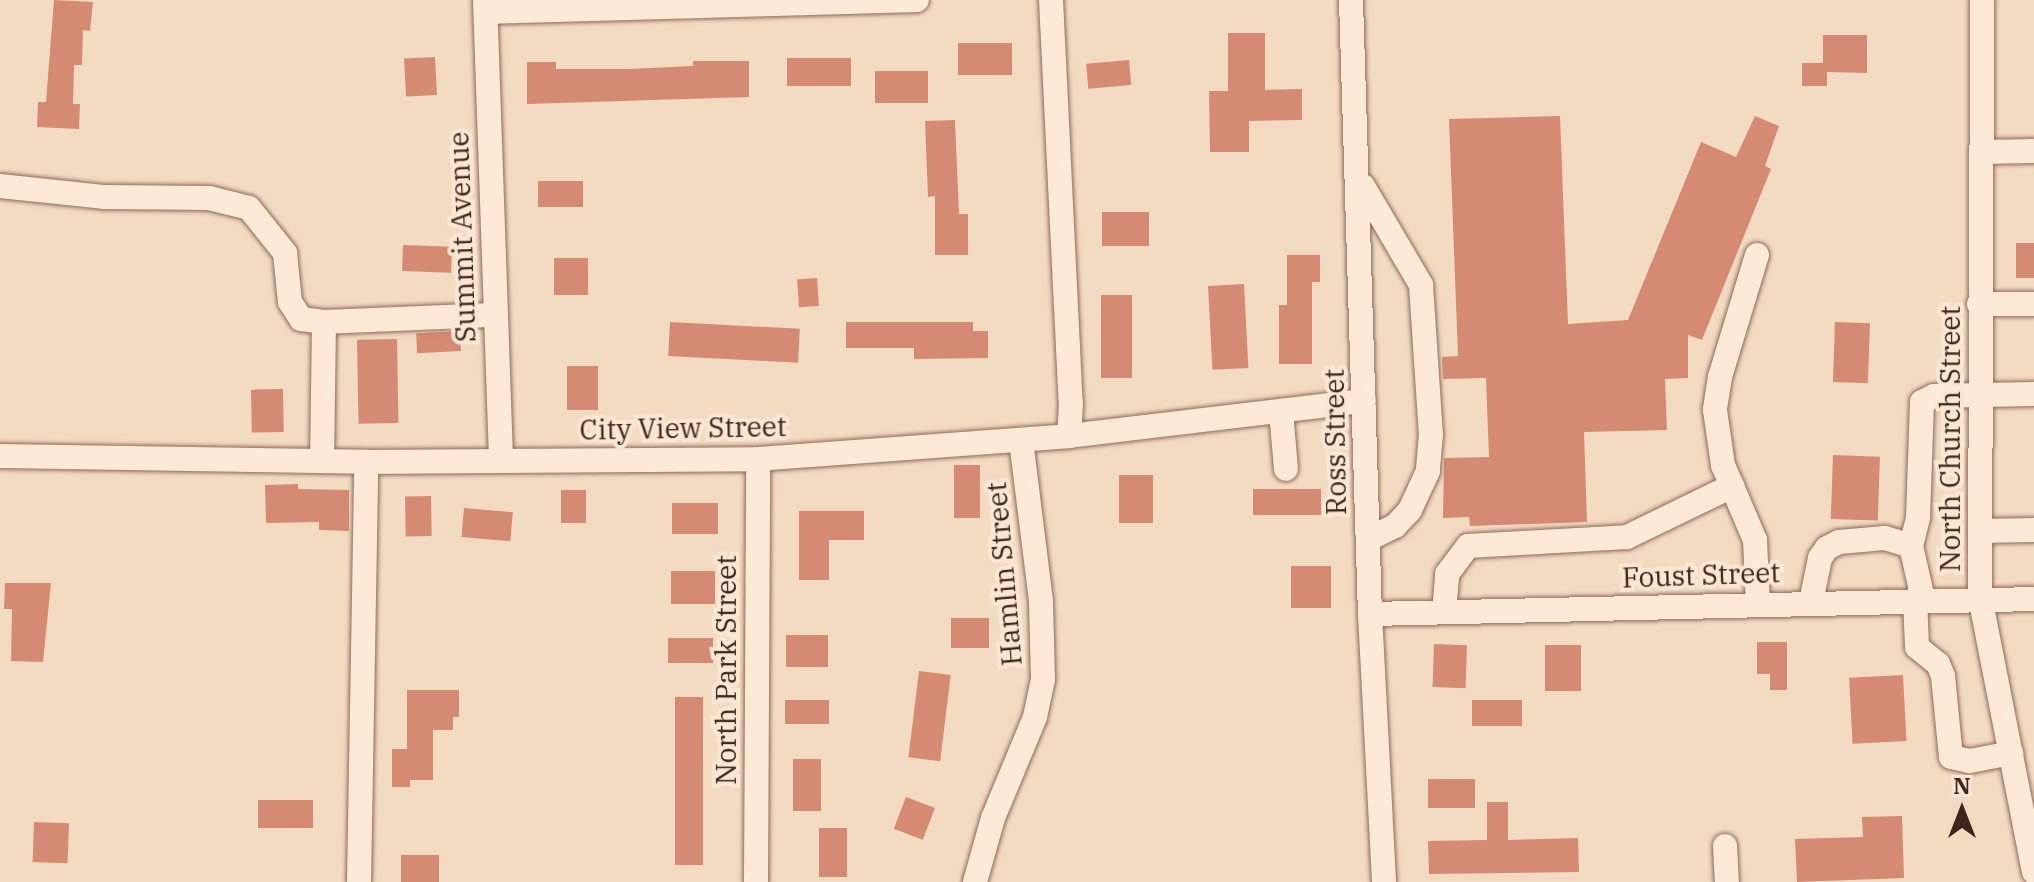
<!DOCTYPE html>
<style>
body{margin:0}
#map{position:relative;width:2034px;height:882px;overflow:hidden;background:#f3dbc2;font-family:"IBM Plex Serif",serif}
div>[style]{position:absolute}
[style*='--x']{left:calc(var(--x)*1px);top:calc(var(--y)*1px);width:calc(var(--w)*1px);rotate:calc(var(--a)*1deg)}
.building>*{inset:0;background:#d58a74;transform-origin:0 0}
.roads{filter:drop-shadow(0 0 2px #8f6a57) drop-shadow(0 0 2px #8f6a57)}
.minor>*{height:24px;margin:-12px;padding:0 12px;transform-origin:12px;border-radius:12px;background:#fcead7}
span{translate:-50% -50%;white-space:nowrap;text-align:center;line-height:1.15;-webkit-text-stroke:8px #f9e7d3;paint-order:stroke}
.street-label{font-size:28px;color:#3d261d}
.north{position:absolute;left:1922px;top:770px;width:80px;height:80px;-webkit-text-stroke:6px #f9e7d3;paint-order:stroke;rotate:0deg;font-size:22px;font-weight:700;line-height:32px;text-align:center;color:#3d261d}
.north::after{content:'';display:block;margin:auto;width:28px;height:36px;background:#3d261d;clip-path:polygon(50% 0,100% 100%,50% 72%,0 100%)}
</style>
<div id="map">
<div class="building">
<div style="clip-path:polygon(54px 0,93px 2px,90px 31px,83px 30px,82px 65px,74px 65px,73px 104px,80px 104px,79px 129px,37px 127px,38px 102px,46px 102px)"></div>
<div style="clip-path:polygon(1228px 33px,1265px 33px,1265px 90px,1302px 89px,1302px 120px,1249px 121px,1249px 152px,1210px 152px,1209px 91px,1228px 91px)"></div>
<div style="clip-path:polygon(1823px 35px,1867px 35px,1867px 73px,1827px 72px,1827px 86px,1802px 86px,1802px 63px,1823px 63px)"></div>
<div style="left:958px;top:43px;width:54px;height:32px"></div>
<div style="left:435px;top:57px;width:38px;height:31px;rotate:87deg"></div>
<div style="left:787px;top:58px;width:64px;height:28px"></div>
<div style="left:1129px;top:60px;width:25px;height:43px;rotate:85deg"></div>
<div style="clip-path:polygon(693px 61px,749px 61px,749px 97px,527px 104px,527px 62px,556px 62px,556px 69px,629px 69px,693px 66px)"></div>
<div style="left:875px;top:71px;width:53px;height:32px"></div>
<div style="clip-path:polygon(1560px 116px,1568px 324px,1628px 320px,1701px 142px,1736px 157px,1755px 116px,1779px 126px,1765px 166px,1771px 169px,1702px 340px,1688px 335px,1688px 378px,1665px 379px,1667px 430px,1584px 432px,1587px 522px,1470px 526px,1469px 517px,1443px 518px,1444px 458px,1489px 457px,1486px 378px,1443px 379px,1442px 357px,1458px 356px,1449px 119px)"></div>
<div style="clip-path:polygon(955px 120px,959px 214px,968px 214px,968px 255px,935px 255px,935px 196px,928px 197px,925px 121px)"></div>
<div style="left:538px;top:181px;width:45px;height:26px"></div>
<div style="left:1102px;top:212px;width:47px;height:34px"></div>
<div style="left:2016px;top:243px;width:18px;height:35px"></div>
<div style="left:403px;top:245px;width:49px;height:26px;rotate:2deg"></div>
<div style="clip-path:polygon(1287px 255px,1320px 255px,1320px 282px,1312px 282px,1312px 364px,1279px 364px,1279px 305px,1287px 305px)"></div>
<div style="left:554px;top:258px;width:34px;height:37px"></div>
<div style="left:817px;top:278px;width:28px;height:20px;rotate:86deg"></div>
<div style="left:1244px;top:284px;width:84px;height:36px;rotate:87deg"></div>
<div style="left:1101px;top:295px;width:31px;height:83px"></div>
<div style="left:670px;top:322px;width:130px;height:34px;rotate:3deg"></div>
<div style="clip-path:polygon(846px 322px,973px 322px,973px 331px,988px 331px,988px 358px,914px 359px,914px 348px,846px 348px)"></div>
<div style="left:1835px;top:322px;width:35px;height:60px;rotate:2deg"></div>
<div style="left:460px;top:331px;width:20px;height:44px;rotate:87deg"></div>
<div style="left:397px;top:339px;width:84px;height:40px;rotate:89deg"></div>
<div style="left:567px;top:366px;width:31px;height:44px"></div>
<div style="left:283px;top:389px;width:43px;height:32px;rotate:89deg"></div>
<div style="left:1833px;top:455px;width:47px;height:64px;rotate:2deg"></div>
<div style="left:954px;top:465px;width:26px;height:53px"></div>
<div style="left:1119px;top:475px;width:34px;height:48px"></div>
<div style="clip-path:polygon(298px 484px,298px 489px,349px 490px,349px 531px,319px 530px,319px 522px,266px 523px,265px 485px)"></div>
<div style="left:1253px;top:489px;width:68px;height:26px"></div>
<div style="left:561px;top:490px;width:25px;height:33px"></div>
<div style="left:431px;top:496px;width:40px;height:26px;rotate:89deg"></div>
<div style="left:672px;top:503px;width:46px;height:31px"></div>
<div style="left:464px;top:508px;width:49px;height:29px;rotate:5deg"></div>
<div style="clip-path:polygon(799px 511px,864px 511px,864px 540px,829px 540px,829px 580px,799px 580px)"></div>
<div style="left:1291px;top:566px;width:40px;height:42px"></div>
<div style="left:671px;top:571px;width:44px;height:33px"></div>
<div style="clip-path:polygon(5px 583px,51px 583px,43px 662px,11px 661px,12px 609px,4px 609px)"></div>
<div style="left:951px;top:618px;width:38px;height:30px"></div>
<div style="left:786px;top:635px;width:42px;height:32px"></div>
<div style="left:668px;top:638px;width:45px;height:25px"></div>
<div style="clip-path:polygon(1757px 642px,1787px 642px,1787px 690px,1770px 690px,1770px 674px,1757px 674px)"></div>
<div style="left:1434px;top:644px;width:33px;height:43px;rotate:2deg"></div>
<div style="left:1545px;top:645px;width:36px;height:46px"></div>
<div style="left:919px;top:671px;width:32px;height:87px;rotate:7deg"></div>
<div style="left:1903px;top:675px;width:66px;height:54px;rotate:87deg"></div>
<div style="clip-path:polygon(407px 690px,459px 690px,459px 717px,453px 717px,453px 730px,433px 730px,433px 780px,410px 780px,410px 787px,392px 787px,392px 749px,407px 749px)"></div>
<div style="left:675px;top:697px;width:28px;height:168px"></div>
<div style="left:785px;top:700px;width:44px;height:24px"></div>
<div style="left:1472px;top:700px;width:50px;height:26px"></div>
<div style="left:793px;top:759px;width:28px;height:52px"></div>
<div style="left:1428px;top:779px;width:47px;height:29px"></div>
<div style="left:906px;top:797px;width:31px;height:34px;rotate:21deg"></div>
<div style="left:258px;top:800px;width:55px;height:28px"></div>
<div style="clip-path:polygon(1487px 802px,1508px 802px,1508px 840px,1578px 838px,1579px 872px,1429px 874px,1428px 841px,1487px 840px)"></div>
<div style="clip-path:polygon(1902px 816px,1904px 878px,1797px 882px,1795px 839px,1863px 837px,1862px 817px)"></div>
<div style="left:34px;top:822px;width:35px;height:40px;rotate:2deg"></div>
<div style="left:819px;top:828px;width:28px;height:49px"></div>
<div style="left:401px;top:855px;width:38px;height:27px"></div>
</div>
<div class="roads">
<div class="minor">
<div style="--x:485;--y:0;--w:460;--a:88"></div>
<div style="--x:1051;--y:0;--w:402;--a:87.2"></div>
<div style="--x:1071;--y:402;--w:34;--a:93"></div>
<div style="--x:1351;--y:0;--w:614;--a:88.23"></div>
<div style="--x:1370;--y:614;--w:268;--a:87"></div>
<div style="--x:1982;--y:0;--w:597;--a:90.19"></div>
<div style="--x:1980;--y:597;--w:280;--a:78.9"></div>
<div style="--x:486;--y:12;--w:431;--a:-1.6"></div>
<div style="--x:1981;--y:152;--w:53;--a:-1.1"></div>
<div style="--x:0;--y:186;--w:106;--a:6"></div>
<div style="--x:105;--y:197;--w:104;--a:0.6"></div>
<div style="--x:209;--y:198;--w:41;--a:14"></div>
<div style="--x:249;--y:208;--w:58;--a:51.3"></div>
<div style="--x:285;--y:253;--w:49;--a:84.2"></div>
<div style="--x:290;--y:302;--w:20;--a:57"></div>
<div style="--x:301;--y:319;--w:23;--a:7"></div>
<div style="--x:324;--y:322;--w:139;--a:90.8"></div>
<div style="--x:1363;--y:186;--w:115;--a:59.6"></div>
<div style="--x:1421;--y:285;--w:149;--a:86.2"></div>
<div style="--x:1431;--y:434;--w:37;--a:95"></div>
<div style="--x:1428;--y:471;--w:43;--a:114.8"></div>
<div style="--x:1410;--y:510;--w:22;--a:133"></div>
<div style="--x:1395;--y:526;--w:30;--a:154"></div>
<div style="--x:1757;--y:255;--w:127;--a:106.9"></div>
<div style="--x:1720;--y:377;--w:33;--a:99"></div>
<div style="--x:1715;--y:410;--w:56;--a:81.7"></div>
<div style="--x:1723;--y:465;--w:82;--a:66.9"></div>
<div style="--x:1755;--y:540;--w:63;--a:87.3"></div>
<div style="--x:1979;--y:304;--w:55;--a:0"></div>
<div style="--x:324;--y:322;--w:170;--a:-2.4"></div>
<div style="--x:1281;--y:411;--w:58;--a:85.1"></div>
<div style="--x:0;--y:456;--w:366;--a:0.9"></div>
<div style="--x:366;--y:462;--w:392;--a:-0.4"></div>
<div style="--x:758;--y:459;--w:312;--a:-4.2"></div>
<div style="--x:1069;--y:436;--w:297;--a:-6.8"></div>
<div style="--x:1980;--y:531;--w:54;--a:-1.1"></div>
<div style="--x:1911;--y:546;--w:30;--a:-76"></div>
<div style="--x:1918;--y:517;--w:115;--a:-88"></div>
<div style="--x:1922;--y:402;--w:13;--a:-27"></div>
<div style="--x:1934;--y:396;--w:100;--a:-1.1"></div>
<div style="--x:1915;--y:599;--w:48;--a:87.6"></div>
<div style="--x:1917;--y:647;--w:27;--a:39"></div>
<div style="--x:1938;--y:664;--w:13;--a:67"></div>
<div style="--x:1943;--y:676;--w:81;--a:84.4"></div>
<div style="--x:1951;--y:757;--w:19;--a:12"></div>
<div style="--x:1970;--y:761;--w:42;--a:-11"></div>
<div style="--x:1811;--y:602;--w:45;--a:-78.4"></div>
<div style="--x:1820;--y:558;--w:12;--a:-55"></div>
<div style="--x:1827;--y:548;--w:13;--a:-27"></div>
<div style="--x:1839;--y:542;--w:46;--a:-5"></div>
<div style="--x:1885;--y:538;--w:27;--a:17"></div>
<div style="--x:1911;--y:546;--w:54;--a:77.2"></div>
<div style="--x:1444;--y:612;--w:38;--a:-85"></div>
<div style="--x:1447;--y:574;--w:35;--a:-53"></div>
<div style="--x:1468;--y:546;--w:159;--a:-3.2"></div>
<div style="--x:1627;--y:537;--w:117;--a:-25.9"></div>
<div style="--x:1370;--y:614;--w:664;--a:-1.29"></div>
<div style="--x:1725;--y:846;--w:36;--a:87"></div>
<div style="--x:359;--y:882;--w:420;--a:-89"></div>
<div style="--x:756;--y:882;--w:423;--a:-89.7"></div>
<div style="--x:975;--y:882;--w:66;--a:-74.3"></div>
<div style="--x:993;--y:818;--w:109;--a:-67.4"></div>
<div style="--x:1035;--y:717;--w:39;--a:-78"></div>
<div style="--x:1043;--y:679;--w:78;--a:-91.5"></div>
<div style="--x:1041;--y:601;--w:162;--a:-97.1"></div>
</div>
</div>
<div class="street-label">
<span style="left:462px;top:237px;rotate:-92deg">Summit Avenue</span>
<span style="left:683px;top:428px;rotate:-1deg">City View Street</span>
<span style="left:1950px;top:439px;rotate:-90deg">North Church Street</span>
<span style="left:1335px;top:442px;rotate:-91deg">Ross Street</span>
<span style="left:1004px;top:574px;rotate:-95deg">Hamlin Street</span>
<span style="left:1701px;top:575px;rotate:-2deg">Foust Street</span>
<span style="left:726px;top:670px;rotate:-90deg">North Park Street</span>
</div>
<div class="north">N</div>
</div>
